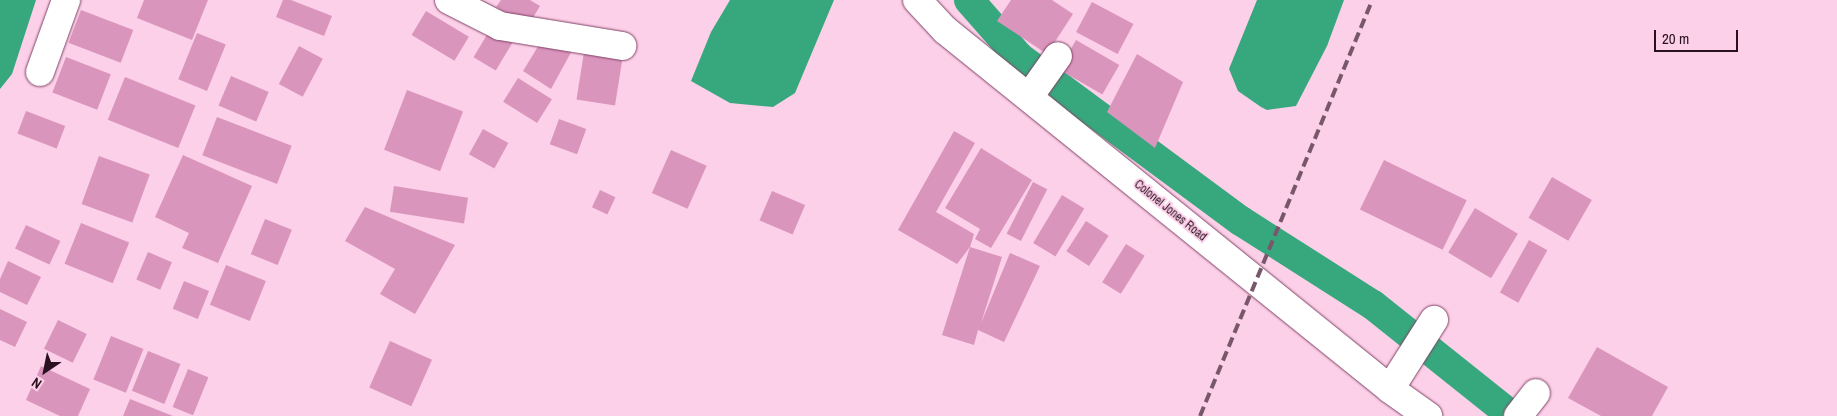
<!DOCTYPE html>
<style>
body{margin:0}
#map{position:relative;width:1837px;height:416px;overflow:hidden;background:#fcd0e8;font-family:"Archivo Narrow",sans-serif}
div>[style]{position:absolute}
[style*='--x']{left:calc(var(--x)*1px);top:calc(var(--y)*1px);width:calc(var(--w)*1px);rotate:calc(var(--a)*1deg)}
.water>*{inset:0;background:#37a77d}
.canal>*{height:30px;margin:-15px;padding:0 15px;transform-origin:15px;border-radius:15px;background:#37a77d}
.building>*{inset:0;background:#da95bd;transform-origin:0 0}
.roads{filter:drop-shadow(0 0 1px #804368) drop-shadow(0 0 1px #804368)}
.street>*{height:28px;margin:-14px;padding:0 14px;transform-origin:14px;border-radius:14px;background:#fff}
.rail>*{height:4px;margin-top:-2px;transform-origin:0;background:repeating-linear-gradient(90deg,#775769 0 10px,transparent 0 15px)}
span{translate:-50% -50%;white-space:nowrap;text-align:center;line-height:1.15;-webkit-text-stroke:4px #fcd0e8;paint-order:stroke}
.street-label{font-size:12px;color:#2a1120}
.north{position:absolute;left:20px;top:346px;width:50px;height:50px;-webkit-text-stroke:4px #fcd0e8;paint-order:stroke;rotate:214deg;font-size:14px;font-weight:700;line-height:20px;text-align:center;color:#2a1120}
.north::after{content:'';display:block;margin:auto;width:18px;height:22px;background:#2a1120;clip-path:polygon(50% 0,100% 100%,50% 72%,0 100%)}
.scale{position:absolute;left:1654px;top:30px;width:84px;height:22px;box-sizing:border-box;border:2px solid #2a1120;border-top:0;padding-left:6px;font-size:15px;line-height:18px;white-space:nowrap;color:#2a1120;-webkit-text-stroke:4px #fcd0e8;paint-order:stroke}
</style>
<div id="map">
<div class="water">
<div style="clip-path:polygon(0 0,36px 0,12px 74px,0 89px)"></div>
<div style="clip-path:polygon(730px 0,834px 0,795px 93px,773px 107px,730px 103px,691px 81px,711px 32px)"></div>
<div style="clip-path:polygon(1257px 0,1344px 0,1327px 46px,1296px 106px,1267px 110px,1261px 107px,1238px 91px,1229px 69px)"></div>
</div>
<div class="canal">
<div style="--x:969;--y:0;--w:76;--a:48.7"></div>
<div style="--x:1019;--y:57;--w:276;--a:36.5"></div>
<div style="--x:1241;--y:221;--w:156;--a:32.5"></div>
<div style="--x:1373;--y:305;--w:178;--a:38.6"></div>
</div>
<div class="building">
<div style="clip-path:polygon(144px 0,208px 0,192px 40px,137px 18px)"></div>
<div style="clip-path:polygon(283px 0,291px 0,332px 16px,324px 36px,276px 17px)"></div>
<div style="clip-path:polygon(501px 0,530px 0,540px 6px,528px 26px,496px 7px)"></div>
<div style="clip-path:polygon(1011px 0,1052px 0,1073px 14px,1047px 54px,997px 21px)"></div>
<div style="left:1092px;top:2px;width:47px;height:34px;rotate:28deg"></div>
<div style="left:81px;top:10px;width:56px;height:35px;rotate:21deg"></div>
<div style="left:426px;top:11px;width:50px;height:28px;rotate:31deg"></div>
<div style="left:491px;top:28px;width:26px;height:34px;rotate:31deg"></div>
<div style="left:197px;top:33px;width:31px;height:50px;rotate:22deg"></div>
<div style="clip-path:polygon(542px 40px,574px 47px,551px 89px,523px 71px)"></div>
<div style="left:1076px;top:40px;width:50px;height:34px;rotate:30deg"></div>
<div style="left:299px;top:46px;width:27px;height:43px;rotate:28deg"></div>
<div style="left:584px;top:52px;width:39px;height:48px;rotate:9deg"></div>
<div style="clip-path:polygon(1137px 54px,1183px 82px,1155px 148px,1107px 112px)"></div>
<div style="left:66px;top:57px;width:48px;height:38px;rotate:21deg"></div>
<div style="left:231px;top:76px;width:41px;height:32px;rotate:23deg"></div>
<div style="left:125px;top:77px;width:76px;height:46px;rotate:22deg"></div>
<div style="left:518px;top:78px;width:40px;height:28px;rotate:32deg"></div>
<div style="left:407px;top:90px;width:60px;height:64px;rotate:21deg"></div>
<div style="left:26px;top:111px;width:42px;height:24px;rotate:21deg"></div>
<div style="left:217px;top:117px;width:80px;height:41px;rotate:21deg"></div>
<div style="left:559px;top:119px;width:29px;height:27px;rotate:20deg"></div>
<div style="left:483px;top:129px;width:29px;height:29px;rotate:29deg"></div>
<div style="clip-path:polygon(954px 131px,975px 143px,936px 212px,974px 234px,970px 247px,957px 264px,898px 230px)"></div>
<div style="clip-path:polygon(981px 148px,1032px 180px,991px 248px,975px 239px,980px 229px,945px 208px)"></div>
<div style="left:671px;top:150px;width:39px;height:47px;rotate:24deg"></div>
<div style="clip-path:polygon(183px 155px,252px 186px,218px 263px,182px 248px,189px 233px,155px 217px)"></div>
<div style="left:99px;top:156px;width:54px;height:51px;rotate:20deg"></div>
<div style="left:1384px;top:160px;width:92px;height:55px;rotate:26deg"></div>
<div style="left:1552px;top:177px;width:46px;height:47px;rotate:30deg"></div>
<div style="left:1033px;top:182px;width:16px;height:58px;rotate:27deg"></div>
<div style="left:394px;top:186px;width:75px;height:26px;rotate:9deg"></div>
<div style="left:600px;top:190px;width:17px;height:19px;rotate:25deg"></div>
<div style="left:772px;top:191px;width:36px;height:32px;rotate:23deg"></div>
<div style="left:1062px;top:195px;width:26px;height:56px;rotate:31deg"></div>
<div style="clip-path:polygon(365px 207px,455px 245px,415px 314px,380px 294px,395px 269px,345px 241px)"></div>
<div style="left:1475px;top:208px;width:50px;height:52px;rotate:31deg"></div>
<div style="left:265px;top:219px;width:29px;height:38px;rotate:22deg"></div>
<div style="left:1086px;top:221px;width:27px;height:36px;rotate:33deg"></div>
<div style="left:81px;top:223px;width:52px;height:44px;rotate:22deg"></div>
<div style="left:26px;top:225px;width:38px;height:26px;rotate:25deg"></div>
<div style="left:1529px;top:240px;width:21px;height:60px;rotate:29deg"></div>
<div style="left:1126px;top:244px;width:22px;height:45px;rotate:32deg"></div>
<div style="clip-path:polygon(970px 247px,1002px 257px,981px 323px,1010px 253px,1040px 266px,1004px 342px,978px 330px,974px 345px,942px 335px)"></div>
<div style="left:148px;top:252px;width:26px;height:30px;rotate:23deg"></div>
<div style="clip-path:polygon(8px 261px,41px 277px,27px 305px,0 292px,0 279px)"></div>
<div style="left:226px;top:265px;width:43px;height:43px;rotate:22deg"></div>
<div style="left:184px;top:281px;width:27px;height:30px;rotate:22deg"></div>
<div style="clip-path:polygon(0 309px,27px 322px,15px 347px,0 340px)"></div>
<div style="left:58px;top:320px;width:32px;height:32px;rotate:26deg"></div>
<div style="left:111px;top:336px;width:35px;height:47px;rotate:22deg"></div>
<div style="left:390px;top:341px;width:46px;height:51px;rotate:24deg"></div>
<div style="clip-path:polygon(1597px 347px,1668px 387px,1652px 416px,1601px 416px,1568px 398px)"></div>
<div style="left:148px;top:351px;width:35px;height:43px;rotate:22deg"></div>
<div style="clip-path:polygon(41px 366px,90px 389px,78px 416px,60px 416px,26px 400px)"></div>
<div style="left:188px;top:369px;width:22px;height:41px;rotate:22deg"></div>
<div style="clip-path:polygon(130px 399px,173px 416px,123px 416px)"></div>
</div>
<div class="roads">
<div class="street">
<div style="--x:449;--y:0;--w:57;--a:27"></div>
<div style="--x:500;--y:26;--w:124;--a:9.3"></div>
<div style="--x:917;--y:0;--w:41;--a:47"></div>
<div style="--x:945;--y:30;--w:572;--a:38.89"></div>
<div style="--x:1390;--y:389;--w:47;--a:35.4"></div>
<div style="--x:40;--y:72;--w:77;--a:-70.1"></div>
<div style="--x:1029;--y:97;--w:50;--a:-54.7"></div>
<div style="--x:1390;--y:389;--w:82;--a:-57.5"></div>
<div style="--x:1518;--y:416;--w:29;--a:-52"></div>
</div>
</div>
<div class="rail">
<div style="--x:1200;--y:416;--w:450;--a:-67.5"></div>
</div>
<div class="street-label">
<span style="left:1170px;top:211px;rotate:39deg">Colonel Jones Road</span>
</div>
<div class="north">N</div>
<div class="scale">20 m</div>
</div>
